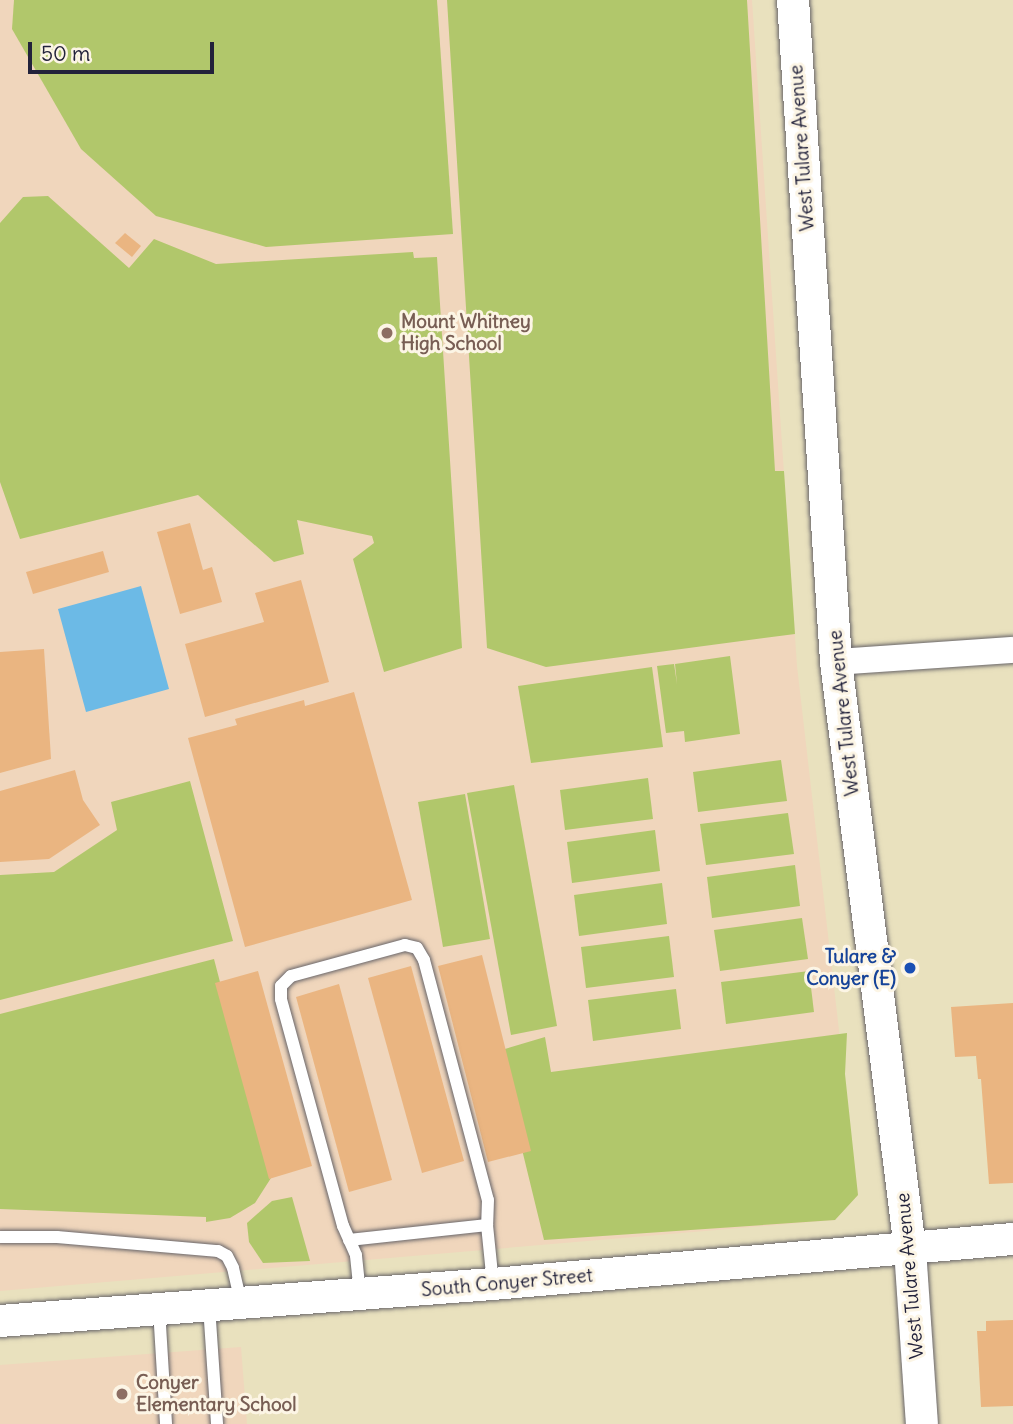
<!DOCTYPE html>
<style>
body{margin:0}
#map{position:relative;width:1013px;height:1424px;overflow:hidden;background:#e9e1be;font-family:Delius,sans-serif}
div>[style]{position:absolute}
.built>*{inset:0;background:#f0d6bc}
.green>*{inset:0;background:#b1c76b}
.water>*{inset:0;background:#6cbae6}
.building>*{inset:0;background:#eab581}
.roads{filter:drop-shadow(0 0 2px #686569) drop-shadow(0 0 2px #686569)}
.service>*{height:12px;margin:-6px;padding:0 6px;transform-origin:6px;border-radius:6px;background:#fff}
.minor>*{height:26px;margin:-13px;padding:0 13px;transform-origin:13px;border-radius:13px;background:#fff}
.tertiary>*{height:32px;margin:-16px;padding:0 16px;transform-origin:16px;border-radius:16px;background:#fff}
.dots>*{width:19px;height:19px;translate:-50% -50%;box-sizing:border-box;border:4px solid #fcf5e5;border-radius:50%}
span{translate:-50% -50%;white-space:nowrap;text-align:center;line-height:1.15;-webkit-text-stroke:6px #fcf5e5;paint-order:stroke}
.street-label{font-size:19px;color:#22223b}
.education-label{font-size:19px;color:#785e54;font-weight:700}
.left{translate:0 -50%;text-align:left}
.transit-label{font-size:19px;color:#164399;font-weight:700}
.right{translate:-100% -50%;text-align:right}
.scale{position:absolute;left:28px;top:42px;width:186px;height:32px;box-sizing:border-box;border:4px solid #22223b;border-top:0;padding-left:9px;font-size:21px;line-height:24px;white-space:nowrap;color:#22223b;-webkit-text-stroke:5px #fcf5e5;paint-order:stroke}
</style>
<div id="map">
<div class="built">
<i style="clip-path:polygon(0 0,752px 0,797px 666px,858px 1195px,835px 1220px,0 1291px)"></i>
<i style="clip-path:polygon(241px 1347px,247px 1424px,0 1424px,0 1365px)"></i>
</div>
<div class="green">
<i style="clip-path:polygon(14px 0,437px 0,453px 234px,266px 247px,156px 216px,81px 149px,12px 29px)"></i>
<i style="clip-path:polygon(447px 0,747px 0,775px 471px,784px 471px,795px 634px,546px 667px,487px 648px)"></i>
<i style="clip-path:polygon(48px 196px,129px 268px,154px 239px,216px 264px,413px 252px,414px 258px,437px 257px,462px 648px,384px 672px,353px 559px,374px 543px,372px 536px,297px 520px,304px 554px,274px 562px,198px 495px,20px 539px,0 482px,0 223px,23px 197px)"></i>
<i style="clip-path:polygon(730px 656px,740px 734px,685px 742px,684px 731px,666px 733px,657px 666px,674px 664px,677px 684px,675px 664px)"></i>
<i style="clip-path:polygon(652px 667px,663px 747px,531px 763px,518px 686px)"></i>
<i style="clip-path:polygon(781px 760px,787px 801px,698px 812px,693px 772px)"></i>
<i style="clip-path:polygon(648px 778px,653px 819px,565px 830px,560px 790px)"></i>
<i style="clip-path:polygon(190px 781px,233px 941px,0 1000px,0 875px,54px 872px,117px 830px,111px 802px)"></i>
<i style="clip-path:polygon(514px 785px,557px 1026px,511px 1035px,467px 793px)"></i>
<i style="clip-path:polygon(465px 794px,490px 939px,443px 947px,418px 802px)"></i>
<i style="clip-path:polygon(788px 813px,794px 854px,706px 865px,700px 824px)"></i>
<i style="clip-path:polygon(655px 830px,660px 871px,572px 883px,567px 842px)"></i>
<i style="clip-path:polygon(795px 865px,800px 906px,712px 918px,707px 877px)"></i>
<i style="clip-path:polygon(662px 883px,667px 924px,579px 936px,574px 895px)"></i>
<i style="clip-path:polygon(802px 918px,808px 959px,720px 971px,714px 930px)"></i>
<i style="clip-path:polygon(669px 936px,674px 977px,586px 988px,581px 947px)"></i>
<i style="clip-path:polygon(214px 959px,271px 1178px,255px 1203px,230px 1218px,206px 1222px,206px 1217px,0 1209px,0 1014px)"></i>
<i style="clip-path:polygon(809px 971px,814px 1012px,726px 1024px,721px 982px)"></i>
<i style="clip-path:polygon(676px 989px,681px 1029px,593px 1041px,588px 1000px)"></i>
<i style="clip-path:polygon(847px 1033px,845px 1074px,858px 1195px,835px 1220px,544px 1240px,498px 1051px,545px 1037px,551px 1072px)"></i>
<i style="clip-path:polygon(292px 1197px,310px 1261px,263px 1263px,249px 1242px,247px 1223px,272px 1201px)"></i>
</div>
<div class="water">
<i style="clip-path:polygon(141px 586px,169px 689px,86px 712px,58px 609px)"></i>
</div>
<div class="building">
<i style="clip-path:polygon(125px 233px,141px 246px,132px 257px,115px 243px)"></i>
<i style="clip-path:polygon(190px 523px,203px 570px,212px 567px,222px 602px,180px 614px,157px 532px)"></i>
<i style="clip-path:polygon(103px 551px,109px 572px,33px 594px,26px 572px)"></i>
<i style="clip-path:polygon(301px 580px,329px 682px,205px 717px,185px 644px,264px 622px,255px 593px)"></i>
<i style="clip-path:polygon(44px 649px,51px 759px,0 773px,0 652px)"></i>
<i style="clip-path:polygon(354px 692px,412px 900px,245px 947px,188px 738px,237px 725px,235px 719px,304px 700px,305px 706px)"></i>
<i style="clip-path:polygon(75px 770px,83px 800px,100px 825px,49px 859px,0 862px,0 791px)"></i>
<i style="clip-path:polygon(482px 955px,531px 1151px,488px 1162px,438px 966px)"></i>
<i style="clip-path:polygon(411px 966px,464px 1161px,422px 1173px,368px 978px)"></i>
<i style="clip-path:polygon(258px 971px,312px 1166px,269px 1179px,215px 983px)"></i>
<i style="clip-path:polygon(339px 984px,392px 1180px,349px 1192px,296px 997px)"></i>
<i style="clip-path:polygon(1013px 1003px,1013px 1183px,989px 1184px,981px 1079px,978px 1079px,976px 1056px,955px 1057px,951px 1007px)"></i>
<i style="clip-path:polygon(1013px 1320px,1013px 1406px,981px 1407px,977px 1331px,986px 1331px,986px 1321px)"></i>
</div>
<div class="roads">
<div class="service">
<i style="left:0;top:1237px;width:57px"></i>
<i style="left:57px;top:1237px;width:162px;rotate:5deg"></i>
<i style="left:218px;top:1251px;width:10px;rotate:29deg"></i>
<i style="left:227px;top:1256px;width:13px;rotate:63deg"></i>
<i style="left:233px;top:1268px;width:35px;rotate:77deg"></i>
<i style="left:349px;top:1240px;width:139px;rotate:-6.2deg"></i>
<i style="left:360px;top:1294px;width:39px;rotate:-96deg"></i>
<i style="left:356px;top:1255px;width:32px;rotate:-114deg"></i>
<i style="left:343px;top:1226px;width:235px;rotate:-105.3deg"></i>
<i style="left:281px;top:999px;width:13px;rotate:-90deg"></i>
<i style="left:281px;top:986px;width:14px;rotate:-45deg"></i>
<i style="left:291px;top:976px;width:118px;rotate:-15.2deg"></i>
<i style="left:405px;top:945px;width:12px;rotate:14deg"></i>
<i style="left:417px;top:948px;width:14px;rotate:60deg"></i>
<i style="left:424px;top:960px;width:248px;rotate:75.1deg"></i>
<i style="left:488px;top:1200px;width:25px;rotate:92deg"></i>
<i style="left:487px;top:1225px;width:59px;rotate:84.2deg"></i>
<i style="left:209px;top:1306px;width:118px;rotate:86.1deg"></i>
<i style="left:159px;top:1309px;width:115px;rotate:86.5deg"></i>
</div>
<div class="minor">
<i style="left:836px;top:662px;width:177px;rotate:-3.9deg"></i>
</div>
<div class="tertiary">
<i style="left:793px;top:0;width:663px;rotate:86.28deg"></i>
<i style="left:836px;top:662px;width:592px;rotate:82.81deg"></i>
<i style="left:910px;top:1249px;width:175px;rotate:86.1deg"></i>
<i style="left:0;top:1321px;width:494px;rotate:-4.3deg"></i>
<i style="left:493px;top:1284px;width:522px;rotate:-4.95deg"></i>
</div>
</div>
<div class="dots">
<i style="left:387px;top:333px;background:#8d6e63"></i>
<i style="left:910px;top:968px;background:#1a4fb4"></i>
<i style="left:122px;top:1394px;background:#8d6e63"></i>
</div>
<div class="street-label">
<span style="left:802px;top:148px;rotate:-94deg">West Tulare Avenue</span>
<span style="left:844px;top:713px;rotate:-96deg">West Tulare Avenue</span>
<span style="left:910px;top:1276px;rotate:-95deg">West Tulare Avenue</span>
<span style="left:507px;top:1283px;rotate:-5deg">South Conyer Street</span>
</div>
<div class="education-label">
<span class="left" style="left:401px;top:333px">Mount Whitney<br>High School</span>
<span class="left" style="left:136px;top:1394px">Conyer<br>Elementary School</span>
</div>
<div class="transit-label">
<span class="right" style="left:896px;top:968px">Tulare &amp;<br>Conyer (E)</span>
</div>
<div class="scale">50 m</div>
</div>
